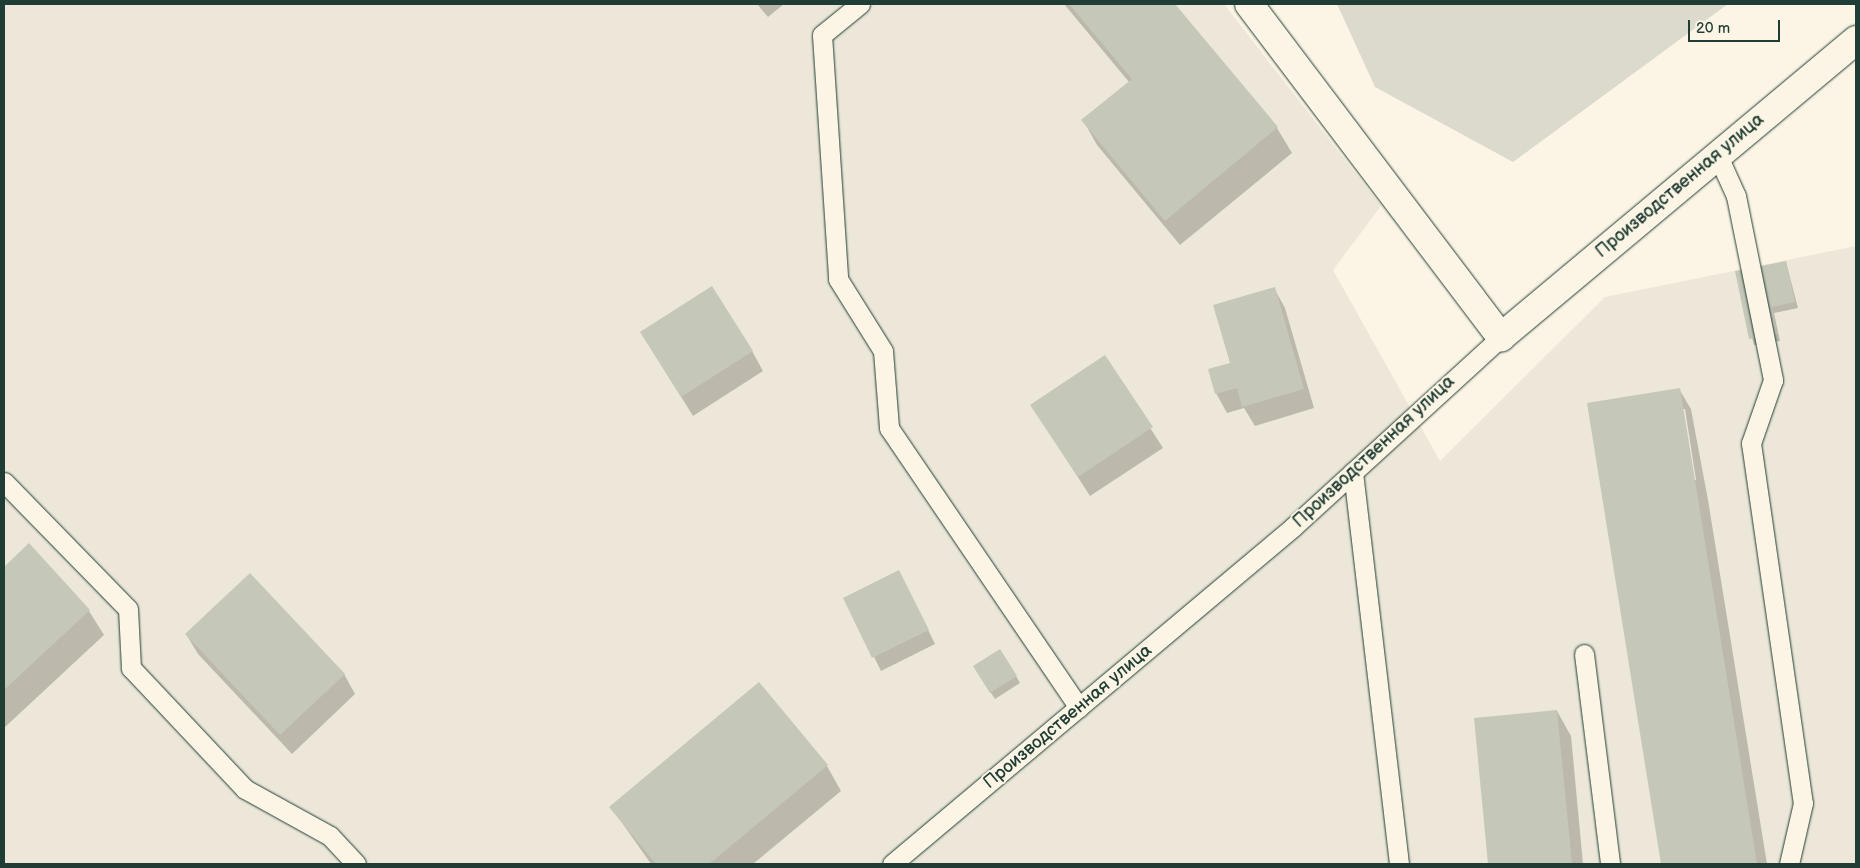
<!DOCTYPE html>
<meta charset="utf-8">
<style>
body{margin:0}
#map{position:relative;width:1860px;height:868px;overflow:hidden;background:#fcf5e5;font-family:"Balsamiq Sans",sans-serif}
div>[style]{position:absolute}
.built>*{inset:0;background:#ece7d8}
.green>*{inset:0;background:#dcdacc}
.shadow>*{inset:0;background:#0003}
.building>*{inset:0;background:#c5c7b9}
.roads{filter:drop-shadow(0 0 1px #1f3d34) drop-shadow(0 0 1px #1f3d34)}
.service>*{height:19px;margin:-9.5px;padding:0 9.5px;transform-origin:9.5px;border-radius:9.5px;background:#fcf5e5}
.minor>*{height:28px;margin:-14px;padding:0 14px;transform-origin:14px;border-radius:14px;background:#fcf5e5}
span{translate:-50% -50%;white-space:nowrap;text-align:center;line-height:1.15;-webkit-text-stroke:4px #fcf5e5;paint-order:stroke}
.street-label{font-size:18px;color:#1f3d34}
.frame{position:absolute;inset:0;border:5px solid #1f3d34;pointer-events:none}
.scale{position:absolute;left:1688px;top:20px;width:92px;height:22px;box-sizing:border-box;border:2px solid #1f3d34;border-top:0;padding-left:6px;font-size:15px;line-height:18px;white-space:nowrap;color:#1f3d34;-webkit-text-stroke:4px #fcf5e5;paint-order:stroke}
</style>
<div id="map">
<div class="built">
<i style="clip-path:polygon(4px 4px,1224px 4px,1381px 206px,1333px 270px,1440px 461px,1605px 297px,1856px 246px,1856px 864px,4px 864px)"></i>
</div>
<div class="green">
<i style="clip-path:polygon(1337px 4px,1728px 4px,1513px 162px,1375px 87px)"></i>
</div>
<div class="shadow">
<i style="clip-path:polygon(757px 4px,784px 4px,768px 17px)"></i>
<i style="clip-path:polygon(1064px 4px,1174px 4px,1277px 128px,1292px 153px,1180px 245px,1097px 145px,1083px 120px,1129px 82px)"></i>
<i style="clip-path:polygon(1786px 262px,1798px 308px,1774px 313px,1780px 341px,1754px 345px,1737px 272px)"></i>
<i style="clip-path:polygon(1274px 288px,1285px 308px,1314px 408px,1255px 426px,1244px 408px,1227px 413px,1216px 393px)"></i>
<i style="clip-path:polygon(641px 332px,752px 351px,763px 371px,693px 416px)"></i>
<i style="clip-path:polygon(1105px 357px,1163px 448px,1090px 496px,1032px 406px)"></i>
<i style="clip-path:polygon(evenodd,1679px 389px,1691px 409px,1708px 500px,1767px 864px,1663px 864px,1588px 404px,1679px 389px,1682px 409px,1685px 409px,1696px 480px,1694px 480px,1682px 409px)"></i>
<i style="clip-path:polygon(29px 545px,89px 611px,104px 635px,4px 728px,4px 568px)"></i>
<i style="clip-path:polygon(906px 585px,935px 644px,881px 671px,845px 598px)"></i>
<i style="clip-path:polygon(186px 634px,344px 674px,355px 694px,292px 754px,198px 654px)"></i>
<i style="clip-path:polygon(978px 673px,1016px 676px,1020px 683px,995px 699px)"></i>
<i style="clip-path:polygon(759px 684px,827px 766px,841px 791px,753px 864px,651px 864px,611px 807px)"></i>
<i style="clip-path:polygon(1557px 711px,1571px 736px,1583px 864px,1490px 864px,1476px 719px)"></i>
</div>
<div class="building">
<i style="clip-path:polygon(1069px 4px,1175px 4px,1278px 127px,1165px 221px,1081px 120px,1132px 79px)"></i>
<i style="clip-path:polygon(1786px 261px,1795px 302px,1772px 307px,1777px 334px,1749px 339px,1735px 271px)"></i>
<i style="clip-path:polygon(712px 286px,753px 351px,681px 397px,640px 332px)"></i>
<i style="clip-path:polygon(1275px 287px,1304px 389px,1242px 407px,1237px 388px,1215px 394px,1208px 369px,1230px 363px,1213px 305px)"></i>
<i style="clip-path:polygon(1105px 355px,1153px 427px,1078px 477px,1030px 405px)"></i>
<i style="clip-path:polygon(1680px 388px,1694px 474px,1757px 864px,1661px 864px,1587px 403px)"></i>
<i style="clip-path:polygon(29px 543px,90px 610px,4px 690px,4px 567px)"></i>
<i style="clip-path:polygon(899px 570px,929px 630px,872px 658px,843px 598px)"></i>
<i style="clip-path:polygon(250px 573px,345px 674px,280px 735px,185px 634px)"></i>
<i style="clip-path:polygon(1000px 649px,1017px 676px,990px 693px,973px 666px)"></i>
<i style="clip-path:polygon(759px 682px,828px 765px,709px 864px,656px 864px,609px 807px)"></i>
<i style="clip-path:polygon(1557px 710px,1572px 864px,1488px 864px,1474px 718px)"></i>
</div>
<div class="roads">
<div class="service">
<i style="left:860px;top:4px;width:49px;rotate:140.8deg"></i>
<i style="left:822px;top:35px;width:245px;rotate:86.2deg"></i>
<i style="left:838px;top:279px;width:85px;rotate:58deg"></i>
<i style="left:883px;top:351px;width:77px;rotate:85.5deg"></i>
<i style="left:889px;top:428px;width:338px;rotate:55.8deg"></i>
<i style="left:1717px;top:154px;width:46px;rotate:65.7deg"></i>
<i style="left:1736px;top:196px;width:188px;rotate:78.6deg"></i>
<i style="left:1773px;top:380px;width:67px;rotate:109.2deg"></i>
<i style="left:1751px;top:443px;width:364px;rotate:81.8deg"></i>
<i style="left:1803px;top:803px;width:63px;rotate:102.9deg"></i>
<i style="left:1353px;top:472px;width:395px;rotate:83.3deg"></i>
<i style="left:4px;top:482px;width:177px;rotate:45.7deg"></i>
<i style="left:128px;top:609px;width:59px;rotate:87.1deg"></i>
<i style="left:131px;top:668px;width:166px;rotate:46.7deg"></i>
<i style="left:245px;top:789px;width:97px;rotate:28.9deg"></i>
<i style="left:330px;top:836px;width:38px;rotate:47deg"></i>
<i style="left:1584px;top:654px;width:212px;rotate:82.9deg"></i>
<i style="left:892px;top:864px;width:524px;rotate:-40.04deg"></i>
<i style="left:1293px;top:527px;width:282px;rotate:-42.4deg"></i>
</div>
<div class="minor">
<i style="left:1249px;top:4px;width:418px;rotate:52.9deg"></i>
<i style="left:1501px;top:337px;width:463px;rotate:-39.9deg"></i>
</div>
</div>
<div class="street-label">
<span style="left:1680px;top:186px;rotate:-40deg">Производственная улица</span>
<span style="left:1374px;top:452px;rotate:-43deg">Производственная улица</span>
<span style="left:1068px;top:717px;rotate:-40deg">Производственная улица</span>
</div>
<div class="frame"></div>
<div class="scale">20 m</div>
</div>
